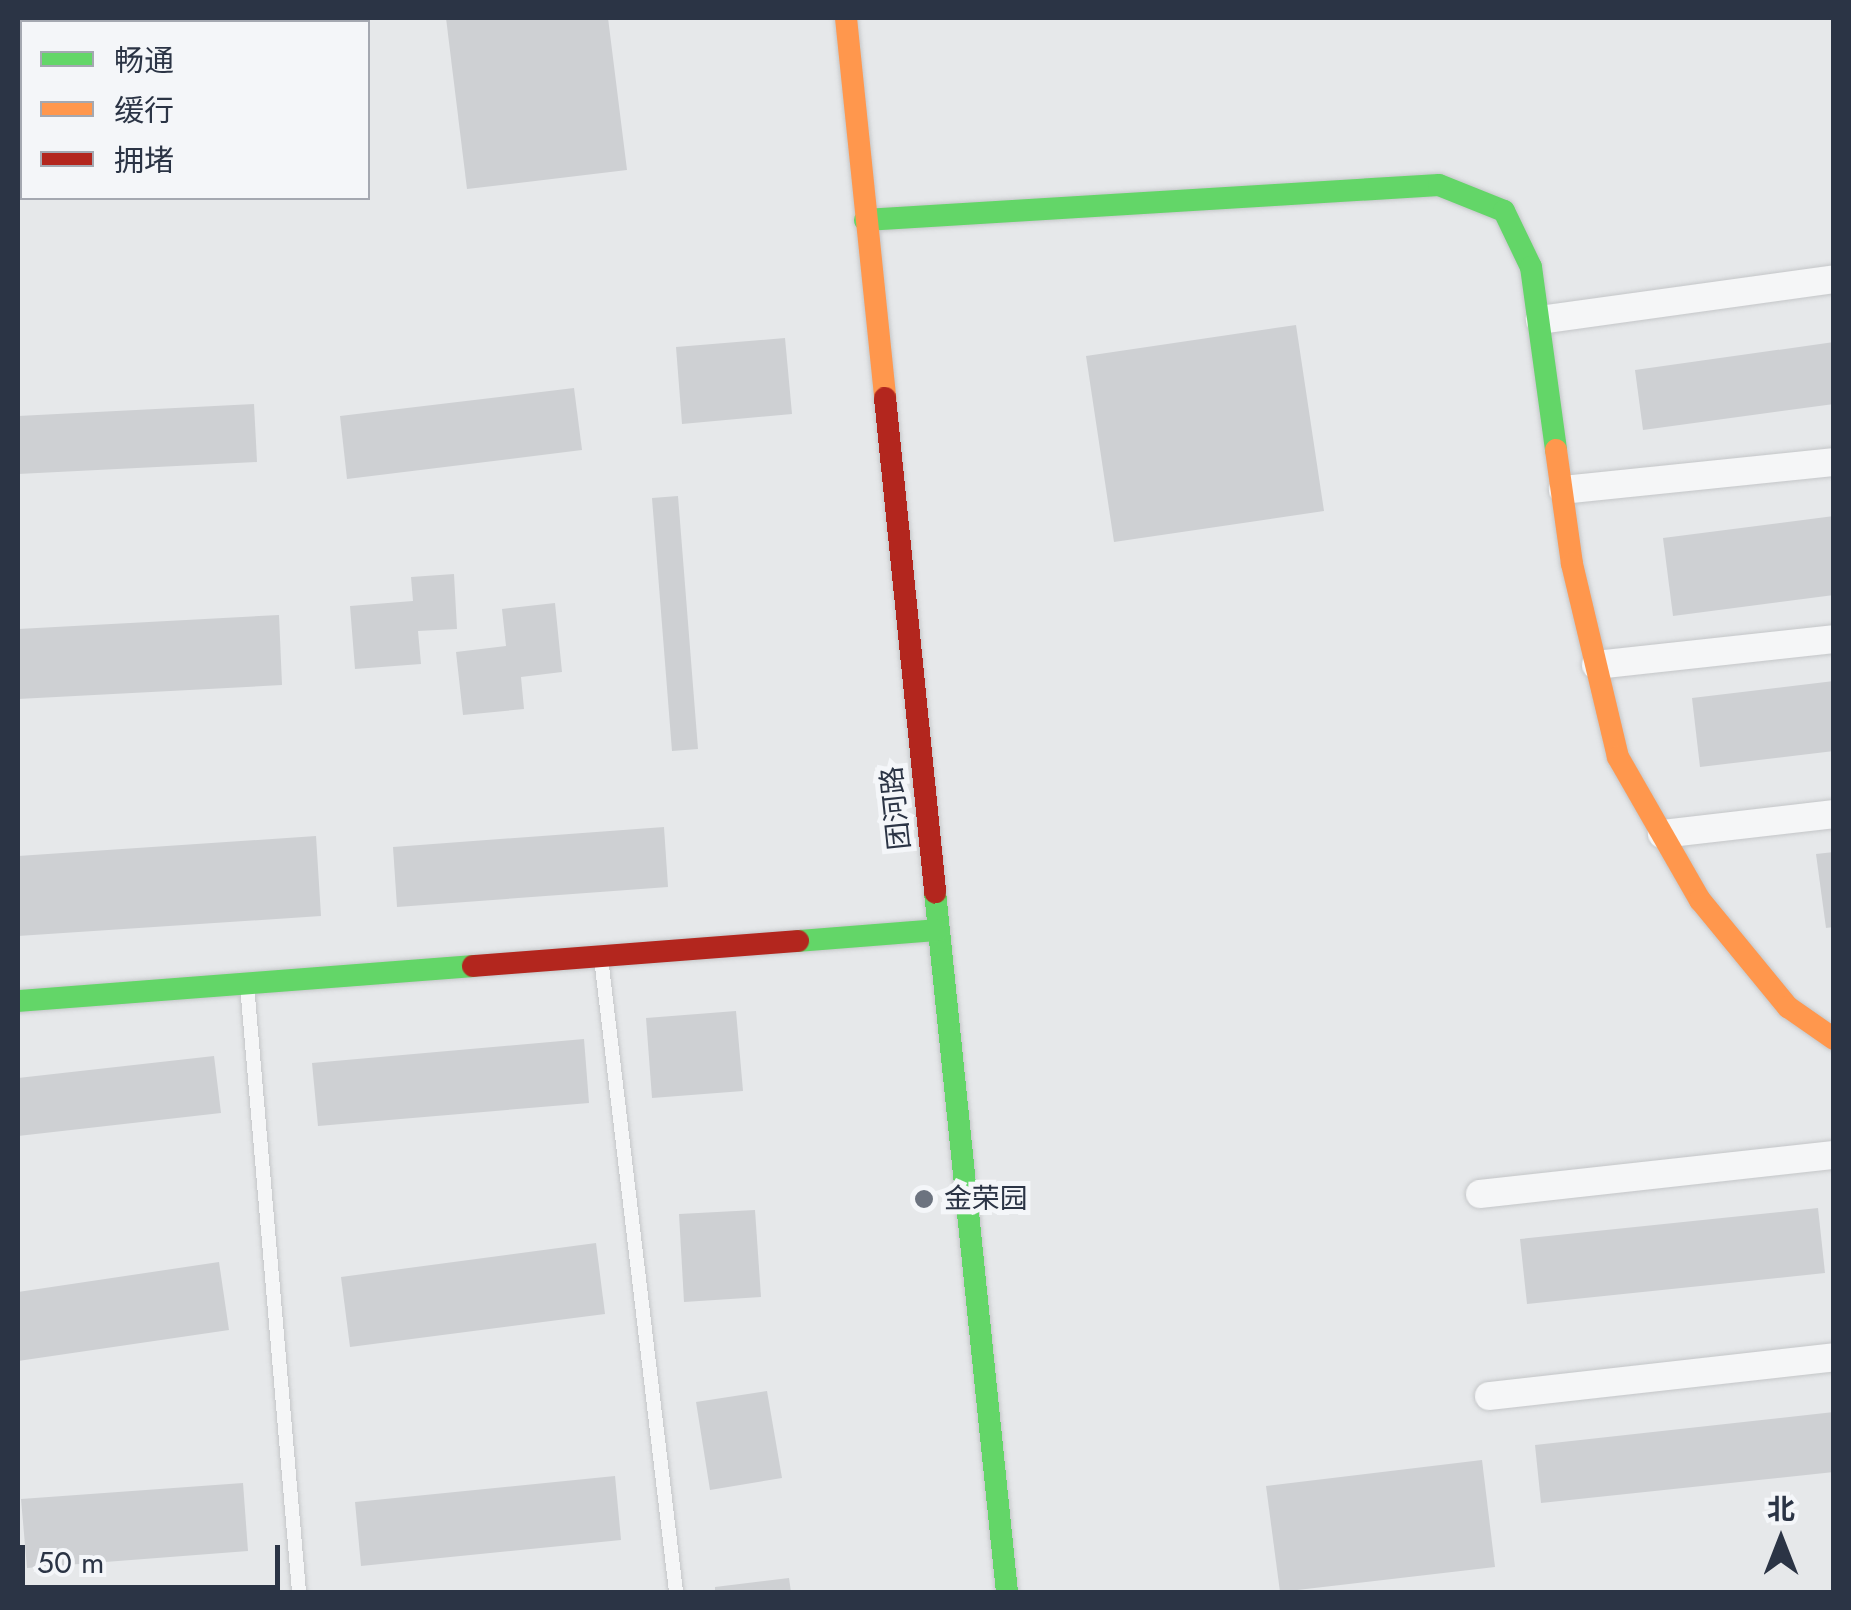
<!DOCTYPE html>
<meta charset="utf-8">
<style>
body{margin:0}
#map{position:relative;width:1851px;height:1610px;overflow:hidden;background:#e6e8ea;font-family:Jost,"Noto Sans SC",sans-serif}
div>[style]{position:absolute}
.building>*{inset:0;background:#ced0d3}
.roads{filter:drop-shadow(0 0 2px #c4c6c8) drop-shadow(0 0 2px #c4c6c8)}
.lane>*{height:14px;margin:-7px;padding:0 7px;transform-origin:7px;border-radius:7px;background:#f5f6f7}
.street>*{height:28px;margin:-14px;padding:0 14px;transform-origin:14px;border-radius:14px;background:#f5f6f7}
.fast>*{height:22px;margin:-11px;padding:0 11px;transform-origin:11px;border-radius:11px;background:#63d668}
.slow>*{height:22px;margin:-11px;padding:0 11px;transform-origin:11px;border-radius:11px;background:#ff974d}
.jam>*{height:22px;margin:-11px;padding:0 11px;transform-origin:11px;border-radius:11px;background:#b3261e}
.dots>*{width:28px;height:28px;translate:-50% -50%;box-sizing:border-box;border:5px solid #f4f6f9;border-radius:50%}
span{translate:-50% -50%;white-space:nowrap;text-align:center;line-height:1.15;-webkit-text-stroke:10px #f4f6f9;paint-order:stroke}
.street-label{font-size:28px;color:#2b3445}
.poi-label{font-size:28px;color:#2b3445}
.left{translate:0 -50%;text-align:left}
.frame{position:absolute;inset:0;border:20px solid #2b3445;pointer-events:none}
.legend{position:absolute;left:20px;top:20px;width:350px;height:180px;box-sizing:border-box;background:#f4f6f9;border:2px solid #a4a8b1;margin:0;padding:12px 18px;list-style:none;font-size:30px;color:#2b3445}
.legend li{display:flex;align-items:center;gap:20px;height:50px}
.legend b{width:50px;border:2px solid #a4a8b1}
.north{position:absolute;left:1731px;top:1490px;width:100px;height:100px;-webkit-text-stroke:8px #f4f6f9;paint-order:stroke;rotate:0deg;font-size:28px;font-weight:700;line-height:40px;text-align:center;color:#2b3445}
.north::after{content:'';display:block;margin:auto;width:35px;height:45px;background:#2b3445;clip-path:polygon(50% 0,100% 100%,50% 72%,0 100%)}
.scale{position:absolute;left:20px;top:1545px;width:260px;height:45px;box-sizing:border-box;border:5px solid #2b3445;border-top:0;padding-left:12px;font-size:30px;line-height:35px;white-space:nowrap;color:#2b3445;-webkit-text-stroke:8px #f4f6f9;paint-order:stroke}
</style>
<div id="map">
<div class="building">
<i style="clip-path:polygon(446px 18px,608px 18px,627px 170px,467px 189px)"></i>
<i style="clip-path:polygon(1296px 325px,1324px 511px,1114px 542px,1086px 356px)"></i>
<i style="clip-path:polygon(785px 338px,792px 414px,682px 424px,676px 347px)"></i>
<i style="clip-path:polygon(1834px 342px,1834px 404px,1643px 430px,1635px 370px)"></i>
<i style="clip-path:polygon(574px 388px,582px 450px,347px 479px,340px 416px)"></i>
<i style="clip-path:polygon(254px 404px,257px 462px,18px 474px,18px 416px)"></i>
<i style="clip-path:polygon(678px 496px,698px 749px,672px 751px,652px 498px)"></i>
<i style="clip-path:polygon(1834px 516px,1834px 595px,1673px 616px,1663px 538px)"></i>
<i style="clip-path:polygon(454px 574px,457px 629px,418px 631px,421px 664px,355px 669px,350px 606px,413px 601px,411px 577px)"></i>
<i style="clip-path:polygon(555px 603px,562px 672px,521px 677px,524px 709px,463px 715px,456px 652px,506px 646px,502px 609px)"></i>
<i style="clip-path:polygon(279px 615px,282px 685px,18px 699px,18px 629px)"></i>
<i style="clip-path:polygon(1834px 681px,1834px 751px,1700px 767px,1692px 698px)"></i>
<i style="clip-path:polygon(664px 827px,668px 887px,397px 907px,393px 847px)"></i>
<i style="clip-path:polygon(316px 836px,321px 916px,18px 936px,18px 856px)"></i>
<i style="clip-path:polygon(1834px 852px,1834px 927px,1826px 928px,1816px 854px)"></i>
<i style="clip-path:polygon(736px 1011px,743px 1091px,652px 1098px,646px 1018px)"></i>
<i style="clip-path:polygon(584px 1039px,589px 1103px,318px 1126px,312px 1063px)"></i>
<i style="clip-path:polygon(214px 1056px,221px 1113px,18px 1136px,18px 1078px)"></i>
<i style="clip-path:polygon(1818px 1208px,1825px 1273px,1527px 1304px,1520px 1239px)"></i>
<i style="clip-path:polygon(755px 1210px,761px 1297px,684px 1302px,679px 1214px)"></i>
<i style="clip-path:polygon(596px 1243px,605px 1314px,350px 1347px,341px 1277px)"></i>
<i style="clip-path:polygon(219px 1262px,229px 1330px,18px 1361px,18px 1292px)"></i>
<i style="clip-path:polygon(767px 1391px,782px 1478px,710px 1490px,696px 1402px)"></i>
<i style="clip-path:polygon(1834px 1412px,1834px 1472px,1541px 1503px,1535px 1445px)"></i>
<i style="clip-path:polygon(1482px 1460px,1495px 1567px,1280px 1592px,1266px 1486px)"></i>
<i style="clip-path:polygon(615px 1476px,621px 1540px,361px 1566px,355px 1502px)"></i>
<i style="clip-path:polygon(243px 1483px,248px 1551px,27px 1568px,21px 1499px)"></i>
<i style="clip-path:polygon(789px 1578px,791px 1592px,715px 1592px,715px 1587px)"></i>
</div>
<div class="roads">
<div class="lane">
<i style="left:601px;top:958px;width:638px;rotate:83.25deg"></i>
<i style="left:247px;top:985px;width:609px;rotate:85.1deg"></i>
</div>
<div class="street">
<i style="left:1540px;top:320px;width:297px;rotate:-7.9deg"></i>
<i style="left:1563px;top:490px;width:272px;rotate:-5.9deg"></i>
<i style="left:1596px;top:665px;width:239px;rotate:-6.2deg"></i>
<i style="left:1662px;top:834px;width:173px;rotate:-6.6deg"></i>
<i style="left:1480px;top:1194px;width:356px;rotate:-6.3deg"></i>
<i style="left:1489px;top:1396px;width:347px;rotate:-6.4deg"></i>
</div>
<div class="fast">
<i style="left:865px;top:220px;width:575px;rotate:-3.49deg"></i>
<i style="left:1439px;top:185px;width:70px;rotate:21.8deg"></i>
<i style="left:1504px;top:211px;width:62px;rotate:64.3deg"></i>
<i style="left:1531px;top:267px;width:185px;rotate:82.2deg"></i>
<i style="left:935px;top:892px;width:704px;rotate:84.13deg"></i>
<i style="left:798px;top:941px;width:140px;rotate:-4.5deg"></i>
<i style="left:18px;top:1001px;width:456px;rotate:-4.4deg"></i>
</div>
<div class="slow">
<i style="left:846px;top:18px;width:382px;rotate:84.1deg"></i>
<i style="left:1556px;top:450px;width:115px;rotate:82deg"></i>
<i style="left:1572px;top:564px;width:198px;rotate:76.6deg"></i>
<i style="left:1618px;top:757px;width:165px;rotate:60.2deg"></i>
<i style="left:1700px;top:900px;width:139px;rotate:50.6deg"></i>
<i style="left:1788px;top:1007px;width:56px;rotate:34.8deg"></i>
</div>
<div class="jam">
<i style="left:885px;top:398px;width:497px;rotate:84.2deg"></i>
<i style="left:473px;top:966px;width:326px;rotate:-4.4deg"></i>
</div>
</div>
<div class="dots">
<i style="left:924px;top:1199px;background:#6c737f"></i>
</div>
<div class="street-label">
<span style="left:896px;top:808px;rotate:-96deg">团河路</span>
</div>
<div class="poi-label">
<span class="left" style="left:944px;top:1199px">金荣园</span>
</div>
<div class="frame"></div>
<ul class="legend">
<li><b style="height:12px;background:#63d668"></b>畅通</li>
<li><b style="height:12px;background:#ff974d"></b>缓行</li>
<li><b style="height:12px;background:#b3261e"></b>拥堵</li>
</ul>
<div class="north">北</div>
<div class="scale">50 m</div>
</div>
